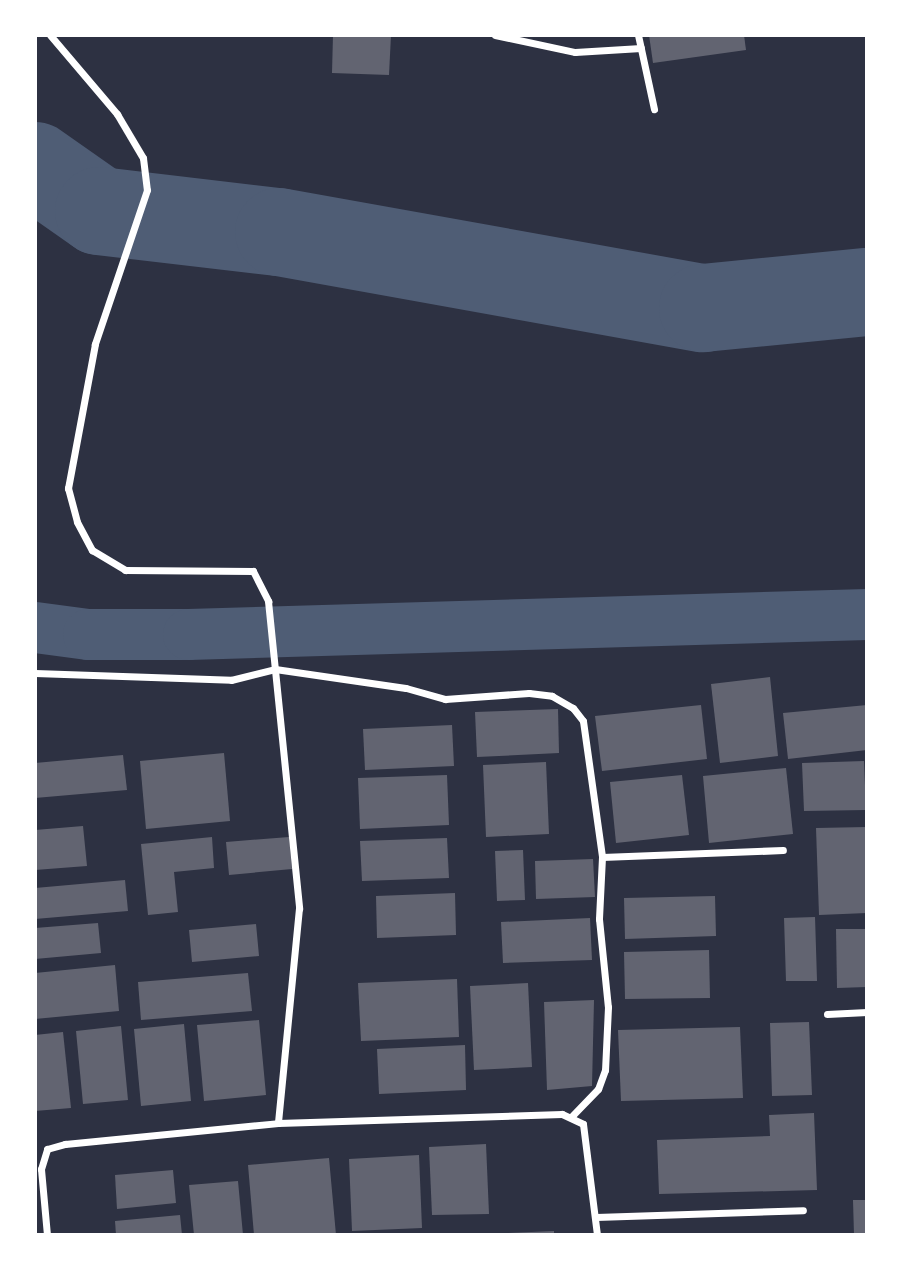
<!DOCTYPE html>
<style>
body{margin:0}
#map{position:relative;width:902px;height:1270px;overflow:hidden;background:#2d3142;font-family:"Space Grotesk",sans-serif}
div>[style]{position:absolute}
.canal>*{height:51px;margin:-25.5px;padding:0 25.5px;transform-origin:25.5px;border-radius:25.5px;background:#4f5d75}
.river>*{height:88px;margin:-44px;padding:0 44px;transform-origin:44px;border-radius:44px;background:#4f5d75}
.building>*{inset:0;background:#626471}
.minor>*{height:7px;margin:-3.5px;padding:0 3.5px;transform-origin:3.5px;border-radius:3.5px;background:#fff}
span{translate:-50% -50%;white-space:nowrap;text-align:center;line-height:1.15;-webkit-text-stroke:7px #fff;paint-order:stroke}
.frame{position:absolute;inset:0;border:37px solid #fff;pointer-events:none}
</style>
<div id="map">
<div class="canal">
<i style="left:35px;top:627px;width:53px;rotate:7.5deg"></i>
<i style="left:88px;top:634px;width:100px"></i>
<i style="left:188px;top:634px;width:679px;rotate:-1.69deg"></i>
</div>
<div class="river">
<i style="left:35px;top:166px;width:78px;rotate:35.1deg"></i>
<i style="left:99px;top:211px;width:181px;rotate:6.7deg"></i>
<i style="left:279px;top:232px;width:431px;rotate:10.2deg"></i>
<i style="left:703px;top:308px;width:165px;rotate:-5.6deg"></i>
</div>
<div class="building">
<i style="clip-path:polygon(333px 35px,391px 35px,389px 75px,332px 73px)"></i>
<i style="clip-path:polygon(649px 35px,744px 35px,746px 50px,653px 63px)"></i>
<i style="clip-path:polygon(770px 677px,778px 756px,720px 763px,711px 684px)"></i>
<i style="clip-path:polygon(701px 705px,707px 759px,602px 771px,595px 716px)"></i>
<i style="clip-path:polygon(867px 705px,867px 750px,788px 759px,783px 713px)"></i>
<i style="clip-path:polygon(558px 709px,559px 753px,477px 757px,475px 712px)"></i>
<i style="clip-path:polygon(452px 725px,454px 766px,365px 770px,363px 729px)"></i>
<i style="clip-path:polygon(224px 753px,230px 821px,146px 829px,140px 761px)"></i>
<i style="clip-path:polygon(123px 755px,127px 790px,35px 798px,35px 763px)"></i>
<i style="clip-path:polygon(864px 761px,866px 810px,804px 811px,802px 763px)"></i>
<i style="clip-path:polygon(546px 762px,549px 834px,486px 837px,483px 765px)"></i>
<i style="clip-path:polygon(786px 768px,793px 834px,709px 843px,703px 776px)"></i>
<i style="clip-path:polygon(447px 775px,449px 825px,360px 829px,358px 778px)"></i>
<i style="clip-path:polygon(682px 775px,689px 835px,616px 843px,610px 782px)"></i>
<i style="clip-path:polygon(83px 826px,87px 866px,35px 870px,35px 830px)"></i>
<i style="clip-path:polygon(867px 827px,867px 913px,819px 915px,816px 828px)"></i>
<i style="clip-path:polygon(212px 837px,214px 868px,174px 872px,178px 912px,148px 915px,141px 844px)"></i>
<i style="clip-path:polygon(289px 837px,292px 869px,229px 875px,226px 842px)"></i>
<i style="clip-path:polygon(447px 838px,449px 878px,362px 881px,360px 841px)"></i>
<i style="clip-path:polygon(523px 850px,525px 900px,497px 901px,495px 851px)"></i>
<i style="clip-path:polygon(593px 859px,595px 897px,536px 899px,535px 861px)"></i>
<i style="clip-path:polygon(125px 880px,128px 911px,35px 919px,35px 888px)"></i>
<i style="clip-path:polygon(455px 893px,456px 935px,377px 938px,376px 896px)"></i>
<i style="clip-path:polygon(715px 896px,716px 936px,625px 939px,624px 898px)"></i>
<i style="clip-path:polygon(815px 917px,817px 981px,786px 981px,784px 918px)"></i>
<i style="clip-path:polygon(590px 918px,592px 960px,503px 963px,501px 922px)"></i>
<i style="clip-path:polygon(98px 923px,101px 953px,35px 959px,35px 928px)"></i>
<i style="clip-path:polygon(256px 924px,259px 956px,192px 962px,189px 930px)"></i>
<i style="clip-path:polygon(836px 929px,867px 929px,867px 987px,837px 988px)"></i>
<i style="clip-path:polygon(709px 950px,710px 998px,625px 999px,624px 952px)"></i>
<i style="clip-path:polygon(115px 965px,119px 1011px,35px 1019px,35px 973px)"></i>
<i style="clip-path:polygon(248px 973px,252px 1011px,141px 1020px,138px 982px)"></i>
<i style="clip-path:polygon(457px 979px,459px 1037px,361px 1041px,358px 983px)"></i>
<i style="clip-path:polygon(528px 983px,532px 1067px,474px 1070px,470px 986px)"></i>
<i style="clip-path:polygon(594px 1000px,592px 1086px,547px 1090px,544px 1002px)"></i>
<i style="clip-path:polygon(259px 1020px,266px 1095px,204px 1101px,197px 1025px)"></i>
<i style="clip-path:polygon(809px 1022px,812px 1095px,772px 1096px,770px 1023px)"></i>
<i style="clip-path:polygon(184px 1024px,191px 1101px,141px 1106px,134px 1029px)"></i>
<i style="clip-path:polygon(121px 1026px,128px 1100px,83px 1104px,76px 1031px)"></i>
<i style="clip-path:polygon(740px 1027px,743px 1098px,621px 1101px,618px 1030px)"></i>
<i style="clip-path:polygon(63px 1032px,71px 1108px,35px 1111px,35px 1035px)"></i>
<i style="clip-path:polygon(465px 1045px,466px 1090px,379px 1094px,377px 1049px)"></i>
<i style="clip-path:polygon(814px 1113px,817px 1190px,659px 1194px,657px 1140px,770px 1136px,769px 1115px)"></i>
<i style="clip-path:polygon(486px 1144px,489px 1214px,432px 1215px,429px 1147px)"></i>
<i style="clip-path:polygon(419px 1155px,422px 1228px,352px 1231px,349px 1159px)"></i>
<i style="clip-path:polygon(329px 1158px,336px 1235px,254px 1235px,248px 1165px)"></i>
<i style="clip-path:polygon(173px 1170px,176px 1203px,117px 1209px,115px 1175px)"></i>
<i style="clip-path:polygon(238px 1181px,243px 1235px,194px 1235px,189px 1185px)"></i>
<i style="clip-path:polygon(853px 1200px,867px 1200px,867px 1235px,854px 1235px)"></i>
<i style="clip-path:polygon(180px 1215px,182px 1235px,116px 1235px,115px 1221px)"></i>
<i style="clip-path:polygon(554px 1231px,554px 1235px,508px 1235px,508px 1233px)"></i>
</div>
<div class="minor">
<i style="left:50px;top:35px;width:104px;rotate:49.7deg"></i>
<i style="left:117px;top:114px;width:51px;rotate:59.4deg"></i>
<i style="left:143px;top:158px;width:32px;rotate:83deg"></i>
<i style="left:147px;top:190px;width:163px;rotate:108.7deg"></i>
<i style="left:95px;top:344px;width:147px;rotate:100.6deg"></i>
<i style="left:68px;top:488px;width:35px;rotate:75deg"></i>
<i style="left:77px;top:522px;width:32px;rotate:62deg"></i>
<i style="left:92px;top:550px;width:39px;rotate:31deg"></i>
<i style="left:125px;top:570px;width:128px;rotate:0.4deg"></i>
<i style="left:253px;top:571px;width:34px;rotate:63deg"></i>
<i style="left:268px;top:601px;width:309px;rotate:84.2deg"></i>
<i style="left:299px;top:908px;width:216px;rotate:95.6deg"></i>
<i style="left:495px;top:35px;width:82px;rotate:12deg"></i>
<i style="left:575px;top:52px;width:66px;rotate:-3.5deg"></i>
<i style="left:638px;top:35px;width:76px;rotate:77.8deg"></i>
<i style="left:35px;top:673px;width:196px;rotate:2deg"></i>
<i style="left:231px;top:680px;width:45px;rotate:-14deg"></i>
<i style="left:275px;top:669px;width:132px;rotate:8.3deg"></i>
<i style="left:406px;top:688px;width:41px;rotate:15.8deg"></i>
<i style="left:445px;top:699px;width:84px;rotate:-4.1deg"></i>
<i style="left:529px;top:693px;width:23px;rotate:7deg"></i>
<i style="left:552px;top:696px;width:24px;rotate:30deg"></i>
<i style="left:573px;top:708px;width:16px;rotate:52deg"></i>
<i style="left:583px;top:721px;width:137px;rotate:82deg"></i>
<i style="left:602px;top:857px;width:62px;rotate:92.8deg"></i>
<i style="left:599px;top:919px;width:88px;rotate:84.2deg"></i>
<i style="left:608px;top:1007px;width:63px;rotate:92.7deg"></i>
<i style="left:605px;top:1070px;width:20px;rotate:110deg"></i>
<i style="left:598px;top:1089px;width:37px;rotate:134deg"></i>
<i style="left:602px;top:857px;width:181px;rotate:-2.2deg"></i>
<i style="left:827px;top:1014px;width:40px;rotate:-2.9deg"></i>
<i style="left:596px;top:1217px;width:207px;rotate:-1.9deg"></i>
<i style="left:47px;top:1235px;width:66px;rotate:-95.2deg"></i>
<i style="left:41px;top:1169px;width:21px;rotate:-73deg"></i>
<i style="left:47px;top:1149px;width:19px;rotate:-16deg"></i>
<i style="left:65px;top:1144px;width:214px;rotate:-5.6deg"></i>
<i style="left:278px;top:1123px;width:284px;rotate:-1.8deg"></i>
<i style="left:562px;top:1114px;width:23px;rotate:25deg"></i>
<i style="left:583px;top:1124px;width:112px;rotate:82.8deg"></i>
</div>
<div class="frame"></div>
</div>
